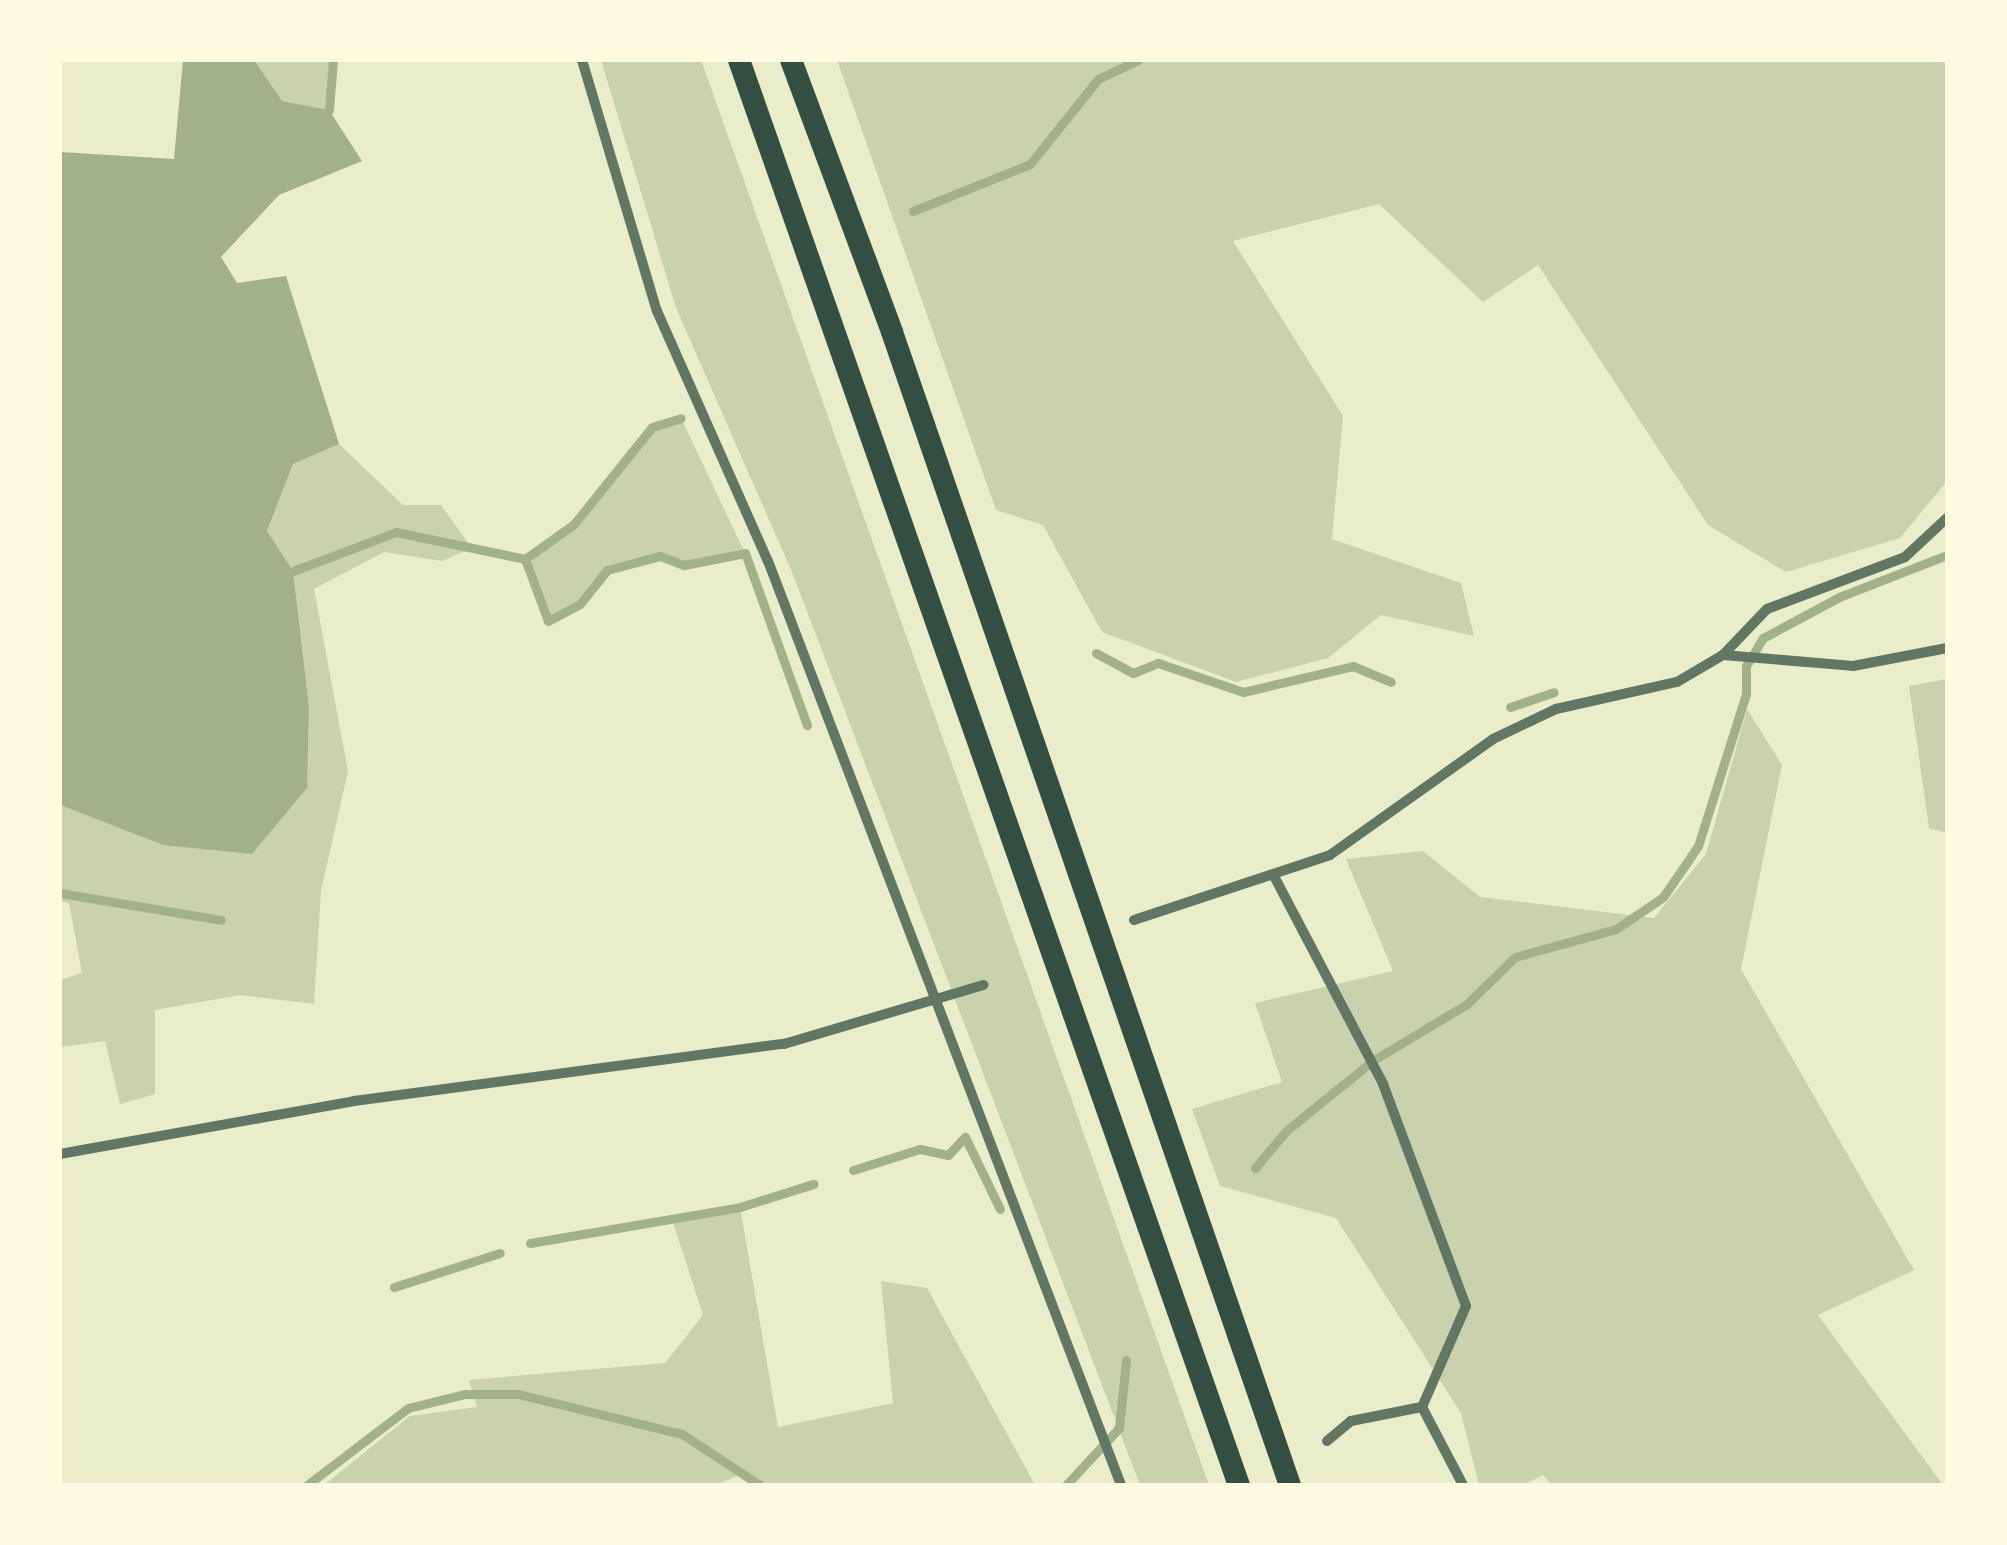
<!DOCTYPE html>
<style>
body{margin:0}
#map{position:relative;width:2007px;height:1545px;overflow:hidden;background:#e9edc9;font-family:Lato,sans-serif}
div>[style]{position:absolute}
.green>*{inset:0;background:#cad2ad}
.water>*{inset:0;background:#a3b18a}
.stream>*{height:9px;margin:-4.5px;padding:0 4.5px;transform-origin:4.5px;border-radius:4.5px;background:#a3b18a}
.minor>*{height:10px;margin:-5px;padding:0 5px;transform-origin:5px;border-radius:5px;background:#617663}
.motorway>*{height:22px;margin:-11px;padding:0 11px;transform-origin:11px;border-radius:11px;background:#344e41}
span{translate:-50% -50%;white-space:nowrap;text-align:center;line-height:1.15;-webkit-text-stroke:9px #fefae0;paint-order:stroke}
.frame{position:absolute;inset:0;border:62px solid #fefae0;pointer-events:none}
</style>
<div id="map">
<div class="green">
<i style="clip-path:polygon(254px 60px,333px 60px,329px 110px,281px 101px)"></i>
<i style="clip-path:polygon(601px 60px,701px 60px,1209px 1485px,1140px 1485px,792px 572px,676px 308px)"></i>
<i style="clip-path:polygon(837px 60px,1947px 60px,1947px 481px,1900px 538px,1786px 572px,1708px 525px,1538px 265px,1483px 302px,1379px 204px,1233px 241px,1343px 416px,1332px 539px,1461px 583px,1474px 636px,1381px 615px,1328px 658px,1236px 682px,1102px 632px,1043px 525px,996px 510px)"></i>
<i style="clip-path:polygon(681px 418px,745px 553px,684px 565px,659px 556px,607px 570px,580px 604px,548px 621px,525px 559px,574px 524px,652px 427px)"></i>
<i style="clip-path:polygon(339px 444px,403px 505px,441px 505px,472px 548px,442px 561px,384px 552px,314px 589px,348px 771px,321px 891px,314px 1004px,240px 995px,155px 1010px,155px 1094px,120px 1104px,105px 1041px,60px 1047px,60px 980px,82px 973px,69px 903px,60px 901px,60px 805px,163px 845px,309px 706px,293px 572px,267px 531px,293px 464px)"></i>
<i style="clip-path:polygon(1947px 679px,1947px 833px,1929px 828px,1909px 686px)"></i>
<i style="clip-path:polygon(1747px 709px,1782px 765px,1741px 969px,1914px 1270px,1818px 1315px,1943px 1485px,1552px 1485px,1543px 1475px,1523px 1485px,1479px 1485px,1461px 1413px,1336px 1218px,1220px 1186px,1192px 1109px,1282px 1082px,1255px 1003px,1393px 971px,1346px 859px,1423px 851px,1480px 897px,1654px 918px,1706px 854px)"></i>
<i style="clip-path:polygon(740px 1207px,778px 1427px,893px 1403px,881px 1281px,927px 1288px,1035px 1485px,753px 1485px,739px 1475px,716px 1485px,324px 1485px,410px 1416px,477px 1407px,469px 1380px,665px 1363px,703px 1315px,672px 1219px)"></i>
</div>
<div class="water">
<i style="clip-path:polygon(183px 60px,254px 60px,282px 101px,329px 110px,362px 161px,279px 195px,221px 257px,237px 283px,286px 276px,339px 444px,293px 464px,267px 531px,293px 571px,309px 706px,307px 788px,252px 854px,163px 845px,60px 805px,60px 152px,174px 159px)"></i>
</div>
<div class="stream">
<i style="left:329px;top:110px;width:50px;rotate:-85.4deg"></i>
<i style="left:913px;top:211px;width:126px;rotate:-21.9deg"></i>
<i style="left:1030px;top:164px;width:109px;rotate:-51.3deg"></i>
<i style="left:1098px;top:79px;width:44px;rotate:-25.4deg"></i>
<i style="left:525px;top:559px;width:60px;rotate:-35.5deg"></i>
<i style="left:574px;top:524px;width:124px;rotate:-51.2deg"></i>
<i style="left:652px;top:427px;width:30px;rotate:-17deg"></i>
<i style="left:293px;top:571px;width:110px;rotate:-20.7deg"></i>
<i style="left:396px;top:532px;width:132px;rotate:11.8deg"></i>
<i style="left:525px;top:559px;width:66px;rotate:69.6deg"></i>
<i style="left:548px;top:621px;width:36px;rotate:-28deg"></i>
<i style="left:580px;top:604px;width:43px;rotate:-51.5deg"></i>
<i style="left:607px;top:570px;width:55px;rotate:-14.8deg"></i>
<i style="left:660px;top:556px;width:26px;rotate:21deg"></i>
<i style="left:684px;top:565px;width:62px;rotate:-11.1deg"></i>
<i style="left:745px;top:553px;width:183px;rotate:70.2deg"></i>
<i style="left:1096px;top:653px;width:42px;rotate:28.4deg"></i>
<i style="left:1133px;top:673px;width:27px;rotate:-22deg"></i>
<i style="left:1158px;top:663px;width:90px;rotate:18.8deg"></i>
<i style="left:1243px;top:692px;width:113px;rotate:-13.3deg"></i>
<i style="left:1353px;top:666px;width:41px;rotate:22.8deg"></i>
<i style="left:1510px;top:707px;width:46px;rotate:-18.8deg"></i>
<i style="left:60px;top:893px;width:163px;rotate:9.5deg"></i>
<i style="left:1255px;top:1168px;width:48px;rotate:-50deg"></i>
<i style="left:1286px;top:1131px;width:111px;rotate:-39.1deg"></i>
<i style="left:1372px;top:1061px;width:111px;rotate:-31deg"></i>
<i style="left:1467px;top:1004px;width:67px;rotate:-44.4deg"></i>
<i style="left:1515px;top:957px;width:105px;rotate:-15.5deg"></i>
<i style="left:1616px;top:929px;width:57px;rotate:-34.2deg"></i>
<i style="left:1663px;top:897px;width:62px;rotate:-55.5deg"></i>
<i style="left:1698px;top:846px;width:159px;rotate:-72.5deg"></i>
<i style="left:1746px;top:694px;width:28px;rotate:-90deg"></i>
<i style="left:1746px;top:666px;width:33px;rotate:-59deg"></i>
<i style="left:1763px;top:638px;width:86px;rotate:-28.3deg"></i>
<i style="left:1839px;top:597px;width:116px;rotate:-21.3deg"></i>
<i style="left:853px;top:1170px;width:70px;rotate:-17.4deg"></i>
<i style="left:920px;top:1149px;width:29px;rotate:12deg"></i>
<i style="left:948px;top:1155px;width:25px;rotate:-47deg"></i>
<i style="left:965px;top:1137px;width:80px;rotate:64.1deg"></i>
<i style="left:530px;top:1243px;width:213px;rotate:-9.7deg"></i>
<i style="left:740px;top:1207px;width:77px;rotate:-17.5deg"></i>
<i style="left:394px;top:1287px;width:111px;rotate:-17.8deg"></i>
<i style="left:307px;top:1485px;width:127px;rotate:-37.3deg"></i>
<i style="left:408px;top:1408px;width:59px;rotate:-13.8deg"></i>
<i style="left:465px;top:1394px;width:53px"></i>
<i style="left:518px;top:1394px;width:169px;rotate:13.7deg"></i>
<i style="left:682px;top:1434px;width:93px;rotate:33.2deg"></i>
<i style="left:1066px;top:1485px;width:78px;rotate:-47.1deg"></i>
<i style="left:1119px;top:1428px;width:68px;rotate:-84.1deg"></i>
</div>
<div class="minor">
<i style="left:582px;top:60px;width:262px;rotate:73.4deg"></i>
<i style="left:657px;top:311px;width:274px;rotate:66.1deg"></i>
<i style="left:768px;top:561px;width:989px;rotate:69.09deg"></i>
<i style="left:1723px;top:655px;width:130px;rotate:4.8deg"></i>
<i style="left:1853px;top:666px;width:96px;rotate:-10.8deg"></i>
<i style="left:1275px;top:878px;width:233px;rotate:62.3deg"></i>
<i style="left:1383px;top:1084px;width:237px;rotate:69.5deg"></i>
<i style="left:1466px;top:1306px;width:110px;rotate:113.5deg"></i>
<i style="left:1134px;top:920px;width:206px;rotate:-18.3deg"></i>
<i style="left:1330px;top:855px;width:200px;rotate:-35.4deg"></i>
<i style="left:1493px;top:739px;width:70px;rotate:-25.5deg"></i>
<i style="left:1556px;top:709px;width:124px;rotate:-12.6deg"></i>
<i style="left:1677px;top:682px;width:53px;rotate:-30.4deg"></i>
<i style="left:1723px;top:655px;width:64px;rotate:-46.3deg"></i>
<i style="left:1767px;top:609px;width:147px;rotate:-20.6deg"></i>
<i style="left:1905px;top:557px;width:57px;rotate:-42.9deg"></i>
<i style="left:60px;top:1154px;width:299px;rotate:-10.2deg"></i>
<i style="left:354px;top:1101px;width:434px;rotate:-7.6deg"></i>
<i style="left:784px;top:1044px;width:208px;rotate:-16.5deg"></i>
<i style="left:1422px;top:1407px;width:88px;rotate:62.3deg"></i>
<i style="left:1327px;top:1441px;width:31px;rotate:-40deg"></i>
<i style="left:1351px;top:1421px;width:72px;rotate:-11.2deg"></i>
</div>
<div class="motorway">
<i style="left:739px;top:60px;width:1510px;rotate:70.67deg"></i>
<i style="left:791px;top:60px;width:290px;rotate:69.6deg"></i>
<i style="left:892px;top:332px;width:1220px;rotate:70.96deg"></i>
</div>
<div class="frame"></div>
</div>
